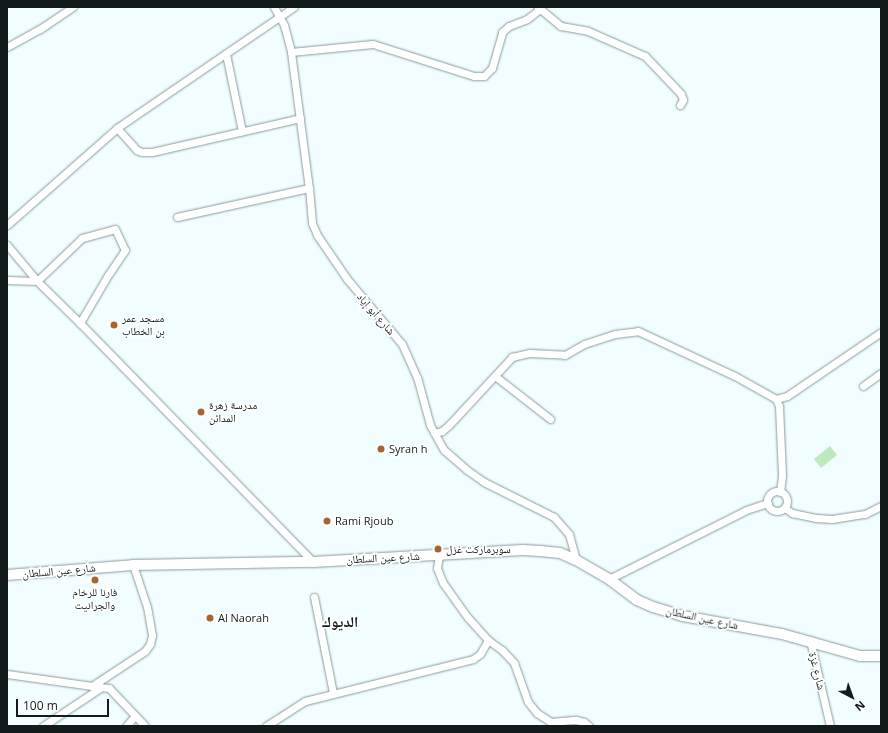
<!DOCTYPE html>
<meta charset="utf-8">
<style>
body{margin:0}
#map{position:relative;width:888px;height:733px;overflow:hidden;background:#f1fdfe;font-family:"Open Sans","Noto Naskh Arabic",sans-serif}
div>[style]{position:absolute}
.green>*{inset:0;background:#bce9be}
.roads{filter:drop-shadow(0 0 1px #899b9d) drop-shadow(0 0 1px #899b9d)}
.minor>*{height:7px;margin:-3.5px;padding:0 3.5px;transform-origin:3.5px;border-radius:3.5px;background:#fff}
.minor>.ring{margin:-3.5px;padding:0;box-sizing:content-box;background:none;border:7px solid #fff;border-radius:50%}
.secondary>*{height:10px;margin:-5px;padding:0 5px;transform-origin:5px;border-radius:5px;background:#fff}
.dots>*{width:11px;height:11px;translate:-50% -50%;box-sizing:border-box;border:2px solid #fff;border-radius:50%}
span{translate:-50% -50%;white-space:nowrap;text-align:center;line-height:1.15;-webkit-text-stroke:3.5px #fff;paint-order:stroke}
.street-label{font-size:11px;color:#131a1b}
.poi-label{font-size:11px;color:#131a1b}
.left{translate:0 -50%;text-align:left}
.district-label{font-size:15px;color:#131a1b;font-weight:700}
.frame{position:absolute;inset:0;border:8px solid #131a1b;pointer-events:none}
.north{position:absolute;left:832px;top:677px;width:40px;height:40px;-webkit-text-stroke:3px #fff;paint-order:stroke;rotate:139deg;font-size:11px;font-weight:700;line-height:16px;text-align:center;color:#131a1b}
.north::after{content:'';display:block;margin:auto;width:14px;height:18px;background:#131a1b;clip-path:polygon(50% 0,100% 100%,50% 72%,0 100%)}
.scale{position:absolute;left:16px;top:699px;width:93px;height:18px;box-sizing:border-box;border:2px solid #131a1b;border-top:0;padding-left:5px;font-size:12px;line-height:14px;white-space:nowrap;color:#131a1b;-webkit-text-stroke:3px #fff;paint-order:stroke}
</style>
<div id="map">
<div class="green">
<i style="clip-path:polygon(830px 446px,837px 455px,821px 468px,814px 459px)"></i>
</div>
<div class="roads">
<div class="minor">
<i style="left:274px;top:7px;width:21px;rotate:61deg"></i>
<i style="left:284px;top:25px;width:28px;rotate:75deg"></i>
<i style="left:291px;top:52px;width:137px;rotate:82.5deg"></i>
<i style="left:309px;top:188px;width:35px;rotate:85deg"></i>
<i style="left:312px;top:223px;width:13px;rotate:67deg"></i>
<i style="left:317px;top:235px;width:53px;rotate:55.7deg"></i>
<i style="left:347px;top:279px;width:85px;rotate:49.8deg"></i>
<i style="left:402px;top:344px;width:36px;rotate:66deg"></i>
<i style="left:417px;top:377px;width:50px;rotate:74.8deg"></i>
<i style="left:430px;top:425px;width:29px;rotate:61deg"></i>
<i style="left:444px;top:450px;width:30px;rotate:41deg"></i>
<i style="left:467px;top:470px;width:21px;rotate:35deg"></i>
<i style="left:484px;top:482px;width:78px;rotate:26.6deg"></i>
<i style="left:554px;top:517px;width:23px;rotate:49deg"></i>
<i style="left:569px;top:534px;width:27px;rotate:75deg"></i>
<i style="left:538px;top:7px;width:30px;rotate:40deg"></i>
<i style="left:561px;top:26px;width:27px;rotate:10deg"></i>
<i style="left:588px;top:31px;width:62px;rotate:23.7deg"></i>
<i style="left:645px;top:56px;width:52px;rotate:46.5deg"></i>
<i style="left:681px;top:94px;width:6px;rotate:72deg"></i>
<i style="left:683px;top:100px;width:6px;rotate:121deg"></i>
<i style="left:7px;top:47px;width:38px;rotate:-29deg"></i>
<i style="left:40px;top:29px;width:40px;rotate:-34deg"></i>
<i style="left:291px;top:52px;width:82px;rotate:-5.6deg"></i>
<i style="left:373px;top:44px;width:106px;rotate:17.6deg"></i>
<i style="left:474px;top:76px;width:10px"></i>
<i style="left:484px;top:76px;width:11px;rotate:-45deg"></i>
<i style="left:492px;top:68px;width:37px;rotate:-74deg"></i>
<i style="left:502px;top:32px;width:9px;rotate:-41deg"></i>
<i style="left:509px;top:26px;width:19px;rotate:-21deg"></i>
<i style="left:527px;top:19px;width:16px;rotate:-38deg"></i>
<i style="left:226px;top:54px;width:79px;rotate:78.3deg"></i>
<i style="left:117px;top:128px;width:30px;rotate:48deg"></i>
<i style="left:137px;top:150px;width:5px;rotate:22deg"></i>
<i style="left:142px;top:152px;width:10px"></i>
<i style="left:152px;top:152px;width:152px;rotate:-12.9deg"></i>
<i style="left:177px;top:217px;width:135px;rotate:-12.4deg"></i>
<i style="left:7px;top:225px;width:147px;rotate:-41.4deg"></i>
<i style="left:117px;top:128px;width:214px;rotate:-34.4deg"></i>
<i style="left:7px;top:245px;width:47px;rotate:50.2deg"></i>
<i style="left:37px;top:281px;width:60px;rotate:44.3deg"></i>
<i style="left:80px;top:323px;width:334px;rotate:45.7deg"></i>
<i style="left:7px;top:280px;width:30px;rotate:2deg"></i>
<i style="left:37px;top:281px;width:62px;rotate:-43.7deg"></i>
<i style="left:82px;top:238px;width:34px;rotate:-15deg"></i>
<i style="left:115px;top:229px;width:23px;rotate:65deg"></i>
<i style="left:125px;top:250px;width:30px;rotate:124deg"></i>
<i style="left:108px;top:275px;width:56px;rotate:120.3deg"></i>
<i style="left:495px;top:376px;width:70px;rotate:38deg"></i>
<i style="left:863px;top:386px;width:22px;rotate:-36deg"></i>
<i style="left:776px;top:399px;width:11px;rotate:-15deg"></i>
<i style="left:787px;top:396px;width:114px;rotate:-34.2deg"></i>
<i style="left:434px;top:433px;width:8px;rotate:-14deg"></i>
<i style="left:442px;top:431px;width:9px;rotate:-41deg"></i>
<i style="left:449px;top:425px;width:93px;rotate:-47.2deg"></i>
<i style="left:512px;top:357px;width:18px;rotate:-13deg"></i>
<i style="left:530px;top:353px;width:35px;rotate:3deg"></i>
<i style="left:565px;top:355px;width:22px;rotate:-30deg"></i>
<i style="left:584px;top:344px;width:33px;rotate:-18deg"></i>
<i style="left:615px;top:334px;width:23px;rotate:-7deg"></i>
<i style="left:638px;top:331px;width:107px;rotate:24.9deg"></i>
<i style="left:735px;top:376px;width:47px;rotate:29.3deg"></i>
<i style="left:776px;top:399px;width:8px;rotate:67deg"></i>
<i style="left:779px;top:406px;width:70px;rotate:87.5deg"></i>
<i style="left:782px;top:476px;width:16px;rotate:97deg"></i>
<i class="ring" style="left:767px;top:491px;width:13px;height:13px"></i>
<i style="left:785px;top:508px;width:9px;rotate:36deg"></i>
<i style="left:792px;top:513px;width:25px;rotate:12deg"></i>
<i style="left:816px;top:518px;width:16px;rotate:4deg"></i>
<i style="left:832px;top:519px;width:33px;rotate:-9deg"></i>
<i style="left:865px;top:514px;width:18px;rotate:-27deg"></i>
<i style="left:609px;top:579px;width:153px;rotate:-26.7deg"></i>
<i style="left:746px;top:510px;width:23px;rotate:-18deg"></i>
<i style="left:314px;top:597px;width:98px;rotate:78.8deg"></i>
<i style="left:488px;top:640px;width:17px;rotate:36deg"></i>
<i style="left:502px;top:650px;width:18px;rotate:47deg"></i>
<i style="left:514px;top:663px;width:41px;rotate:70.3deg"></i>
<i style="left:528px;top:702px;width:14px;rotate:51deg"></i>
<i style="left:537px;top:713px;width:17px;rotate:33deg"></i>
<i style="left:551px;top:722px;width:25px;rotate:-5deg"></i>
<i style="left:576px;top:720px;width:8px;rotate:14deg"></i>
<i style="left:584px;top:722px;width:6px;rotate:39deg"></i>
<i style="left:810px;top:640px;width:88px;rotate:76.9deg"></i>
<i style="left:7px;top:674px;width:86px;rotate:8deg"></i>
<i style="left:92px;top:686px;width:64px;rotate:-33.4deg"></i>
<i style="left:145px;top:651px;width:9px;rotate:-54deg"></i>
<i style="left:150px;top:644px;width:9px;rotate:-77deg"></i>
<i style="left:152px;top:635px;width:28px;rotate:-100deg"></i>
<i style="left:147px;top:607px;width:44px;rotate:-108.4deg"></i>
<i style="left:92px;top:686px;width:17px;rotate:7deg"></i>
<i style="left:109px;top:688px;width:52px;rotate:46.5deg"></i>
<i style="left:43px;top:726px;width:69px;rotate:-33.7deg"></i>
<i style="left:126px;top:726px;width:13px;rotate:-48deg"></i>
<i style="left:266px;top:726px;width:46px;rotate:-32.7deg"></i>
<i style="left:305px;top:701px;width:173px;rotate:-14deg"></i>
<i style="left:473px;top:659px;width:9px;rotate:-36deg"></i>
<i style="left:480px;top:654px;width:16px;rotate:-60deg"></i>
<i style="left:488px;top:640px;width:30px;rotate:-132deg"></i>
<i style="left:468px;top:618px;width:43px;rotate:-125.5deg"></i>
<i style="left:443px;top:583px;width:16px;rotate:-112deg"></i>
<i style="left:437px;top:568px;width:13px;rotate:-81deg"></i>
</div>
<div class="secondary">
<i style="left:7px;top:575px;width:126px;rotate:-4.5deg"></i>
<i style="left:133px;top:565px;width:180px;rotate:-1deg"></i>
<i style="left:313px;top:562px;width:210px;rotate:-3.3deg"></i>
<i style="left:523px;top:550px;width:17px;rotate:3deg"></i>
<i style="left:540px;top:551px;width:20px;rotate:6deg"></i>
<i style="left:560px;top:553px;width:17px;rotate:24deg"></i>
<i style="left:576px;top:560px;width:38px;rotate:30deg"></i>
<i style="left:609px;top:579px;width:35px;rotate:37deg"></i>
<i style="left:637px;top:600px;width:17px;rotate:24deg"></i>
<i style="left:653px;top:607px;width:31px;rotate:17deg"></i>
<i style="left:683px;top:616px;width:101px;rotate:10.3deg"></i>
<i style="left:782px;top:634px;width:81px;rotate:15.8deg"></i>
<i style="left:860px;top:656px;width:21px"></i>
</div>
</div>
<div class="dots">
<i style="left:114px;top:325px;background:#a66530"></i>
<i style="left:201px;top:412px;background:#a66530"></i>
<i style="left:381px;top:449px;background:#a66530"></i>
<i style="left:327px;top:521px;background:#a66530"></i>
<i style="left:438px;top:549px;background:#a66530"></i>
<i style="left:95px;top:580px;background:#a66530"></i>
<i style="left:210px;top:618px;background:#a66530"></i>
</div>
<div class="street-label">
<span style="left:376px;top:314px;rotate:49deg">شارع أبو إياد</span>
<span style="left:383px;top:558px;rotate:-3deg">شارع عين السلطان</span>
<span style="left:59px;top:571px;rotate:-5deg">شارع عين السلطان</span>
<span style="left:702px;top:618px;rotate:12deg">شارع عين السلطان</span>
<span style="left:817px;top:671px;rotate:76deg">شارع غزة</span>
</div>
<div class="poi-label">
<span class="left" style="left:122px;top:325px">مسجد عمر<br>بن الخطاب</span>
<span class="left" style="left:209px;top:412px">مدرسة زهرة<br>المدائن</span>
<span class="left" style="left:389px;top:449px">Syran h</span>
<span class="left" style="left:335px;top:521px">Rami Rjoub</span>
<span class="left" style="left:446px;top:549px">سوبرماركت غزل</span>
<span style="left:95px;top:599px">فارنا للرخام<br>والجرانيت</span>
<span class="left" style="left:218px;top:618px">Al Naorah</span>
</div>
<div class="district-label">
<span style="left:340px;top:622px">الديوك</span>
</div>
<div class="frame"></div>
<div class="north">N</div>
<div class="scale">100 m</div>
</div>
